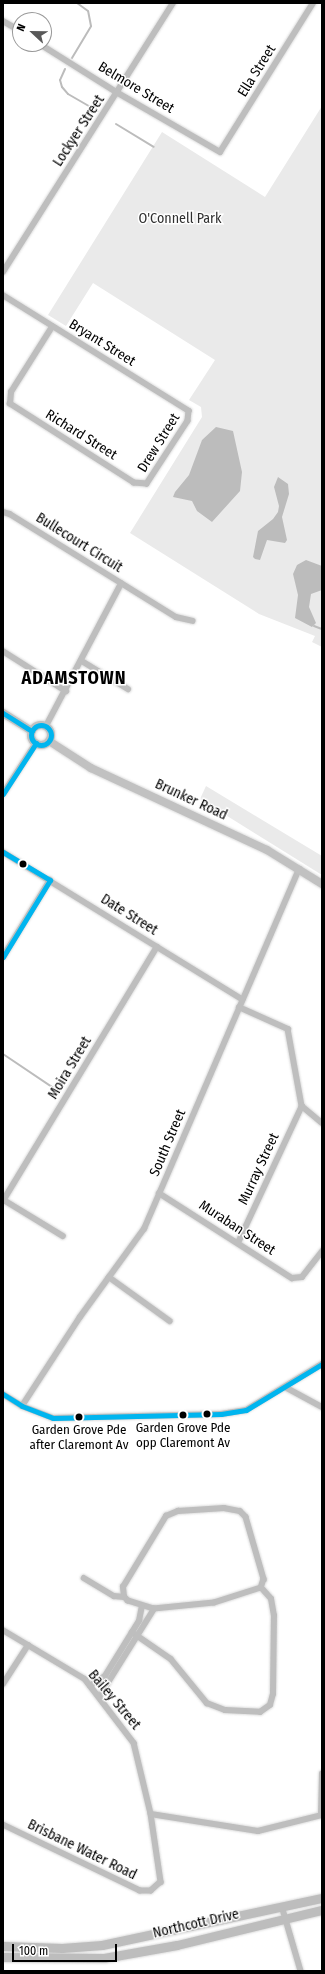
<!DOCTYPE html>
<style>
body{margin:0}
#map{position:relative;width:325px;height:1974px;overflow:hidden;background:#fff;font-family:"Fira Sans Condensed",sans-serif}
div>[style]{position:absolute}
.green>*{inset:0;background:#eaeaea}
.water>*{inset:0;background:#bcbcbc}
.stream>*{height:2px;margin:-1px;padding:0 1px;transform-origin:1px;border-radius:1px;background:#bcbcbc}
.roads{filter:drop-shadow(0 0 1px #dbdbdb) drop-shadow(0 0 1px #dbdbdb)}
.street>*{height:5.5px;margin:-2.75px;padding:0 2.75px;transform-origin:2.75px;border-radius:2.75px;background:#bebebe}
.secondary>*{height:8px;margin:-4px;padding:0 4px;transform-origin:4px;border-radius:4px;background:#c1c1c1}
.secondary>.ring{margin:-4px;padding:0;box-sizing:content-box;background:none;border:8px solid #c1c1c1;border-radius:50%}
.primary>*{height:9px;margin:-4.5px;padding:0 4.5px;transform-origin:4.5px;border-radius:4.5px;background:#bdbdbd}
.bus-1>*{height:5px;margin:-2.5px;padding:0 2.5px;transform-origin:2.5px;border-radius:2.5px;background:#00b5ef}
.bus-1>.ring{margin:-2.5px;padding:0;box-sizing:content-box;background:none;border:5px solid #00b5ef;border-radius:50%}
.dots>*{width:11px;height:11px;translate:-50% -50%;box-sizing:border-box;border:2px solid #fff;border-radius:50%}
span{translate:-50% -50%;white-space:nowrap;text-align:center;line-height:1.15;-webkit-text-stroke:3px #fff;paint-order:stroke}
.bus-label{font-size:13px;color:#000}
.street-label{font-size:14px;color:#000}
.park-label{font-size:14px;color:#2f2f2f}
.district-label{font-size:18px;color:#000;font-weight:700;letter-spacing:1px}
.frame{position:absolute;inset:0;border:4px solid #000;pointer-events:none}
.north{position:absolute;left:12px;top:12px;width:40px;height:40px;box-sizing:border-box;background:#fff;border:1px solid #999;border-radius:50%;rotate:292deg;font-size:11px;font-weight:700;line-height:16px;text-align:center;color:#000}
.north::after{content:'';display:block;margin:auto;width:14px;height:18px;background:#595959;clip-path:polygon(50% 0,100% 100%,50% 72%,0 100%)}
.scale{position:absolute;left:12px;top:1944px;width:105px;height:18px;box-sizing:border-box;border:2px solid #000;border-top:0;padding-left:5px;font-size:12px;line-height:14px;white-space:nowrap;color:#000;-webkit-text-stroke:3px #fff;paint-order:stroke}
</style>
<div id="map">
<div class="green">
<i style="clip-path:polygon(322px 106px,322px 647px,312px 642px,315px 636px,259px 614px,130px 533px,202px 417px,201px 407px,189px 400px,215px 360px,93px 283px,66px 326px,48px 315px,162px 132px,265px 197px)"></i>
<i style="clip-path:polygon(206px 786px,322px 856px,322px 875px,200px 799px)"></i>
</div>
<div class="water">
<i style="clip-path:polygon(216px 427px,233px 431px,242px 472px,240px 491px,212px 522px,197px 511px,192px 501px,173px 497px,175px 492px,189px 475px,202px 440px)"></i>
<i style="clip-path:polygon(278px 477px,288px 484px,289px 494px,282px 517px,287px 540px,285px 543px,267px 540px,260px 560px,255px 559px,253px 557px,258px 531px,273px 519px,278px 512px,279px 506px,274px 487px)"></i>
<i style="clip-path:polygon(306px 560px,322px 566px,322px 590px,311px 594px,309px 607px,316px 623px,312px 627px,295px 618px,298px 595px,293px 574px,297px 565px)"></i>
</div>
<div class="stream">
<i style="left:72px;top:58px;width:37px;rotate:-59deg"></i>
<i style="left:91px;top:26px;width:15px;rotate:-101deg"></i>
<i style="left:88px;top:11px;width:14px;rotate:-144deg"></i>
<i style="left:65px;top:69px;width:12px;rotate:114deg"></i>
<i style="left:60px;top:80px;width:7px;rotate:74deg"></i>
<i style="left:62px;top:87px;width:9px;rotate:49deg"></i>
<i style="left:68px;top:94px;width:34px;rotate:30deg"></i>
<i style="left:116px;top:124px;width:44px;rotate:31.2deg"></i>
<i style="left:314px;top:626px;width:9px;rotate:21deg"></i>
<i style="left:3px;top:1054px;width:66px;rotate:33.9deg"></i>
</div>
<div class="roads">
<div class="street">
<i style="left:3px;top:21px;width:20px;rotate:30deg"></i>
<i style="left:40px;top:44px;width:92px;rotate:32.1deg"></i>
<i style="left:118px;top:93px;width:118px;rotate:30deg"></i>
<i style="left:220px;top:152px;width:176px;rotate:-58deg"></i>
<i style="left:3px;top:272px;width:318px;rotate:-57.7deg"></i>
<i style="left:3px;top:295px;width:219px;rotate:31.9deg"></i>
<i style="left:189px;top:411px;width:10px;rotate:96deg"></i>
<i style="left:188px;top:421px;width:75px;rotate:123.1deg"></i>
<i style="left:147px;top:484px;width:13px;rotate:-176deg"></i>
<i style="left:134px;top:483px;width:147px;rotate:-147.5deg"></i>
<i style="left:10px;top:404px;width:12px;rotate:-85deg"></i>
<i style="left:11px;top:392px;width:77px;rotate:-57.8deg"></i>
<i style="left:3px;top:512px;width:7px;rotate:16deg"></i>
<i style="left:10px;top:514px;width:195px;rotate:31.8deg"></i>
<i style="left:176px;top:617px;width:17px;rotate:13deg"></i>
<i style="left:3px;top:651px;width:75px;rotate:32.4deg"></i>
<i style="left:82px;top:661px;width:54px;rotate:31.3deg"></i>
<i style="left:46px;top:726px;width:161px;rotate:-62.2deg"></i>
<i style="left:3px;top:794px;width:61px;rotate:-57.1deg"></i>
<i style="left:3px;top:852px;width:281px;rotate:31.6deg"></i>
<i style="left:3px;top:957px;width:90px;rotate:-58.6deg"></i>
<i style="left:239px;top:1007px;width:54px;rotate:24.2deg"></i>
<i style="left:288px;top:1029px;width:78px;rotate:79.7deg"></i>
<i style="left:302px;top:1106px;width:26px;rotate:40deg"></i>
<i style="left:159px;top:1193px;width:158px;rotate:32.6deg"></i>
<i style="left:292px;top:1278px;width:10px;rotate:-6deg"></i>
<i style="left:302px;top:1277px;width:33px;rotate:-52deg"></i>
<i style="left:4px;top:1200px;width:69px;rotate:31.4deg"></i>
<i style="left:3px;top:1201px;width:297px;rotate:-58.8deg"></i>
<i style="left:238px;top:1243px;width:151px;rotate:-65deg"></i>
<i style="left:109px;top:1277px;width:75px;rotate:35.8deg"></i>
<i style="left:285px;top:1387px;width:42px;rotate:28.4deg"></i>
<i style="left:3px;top:1394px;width:22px;rotate:32deg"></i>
<i style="left:22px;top:1406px;width:33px;rotate:21deg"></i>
<i style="left:53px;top:1418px;width:168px;rotate:-1.4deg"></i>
<i style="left:221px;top:1414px;width:25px;rotate:-9deg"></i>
<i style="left:246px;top:1410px;width:89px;rotate:-31.2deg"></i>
<i style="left:22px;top:1406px;width:106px;rotate:-56.9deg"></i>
<i style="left:80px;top:1317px;width:109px;rotate:-54deg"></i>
<i style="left:144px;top:1229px;width:392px;rotate:-66.7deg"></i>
<i style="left:224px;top:1508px;width:16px;rotate:11deg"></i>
<i style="left:240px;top:1511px;width:8px;rotate:45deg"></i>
<i style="left:246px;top:1517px;width:65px;rotate:73.8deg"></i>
<i style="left:264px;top:1579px;width:9px;rotate:108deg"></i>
<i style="left:261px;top:1588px;width:49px;rotate:162.3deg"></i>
<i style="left:214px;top:1603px;width:60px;rotate:174.3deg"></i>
<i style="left:154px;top:1609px;width:27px;rotate:-163deg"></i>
<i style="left:128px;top:1601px;width:6px;rotate:-135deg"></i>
<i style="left:124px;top:1597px;width:10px;rotate:-96deg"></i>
<i style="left:123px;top:1587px;width:83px;rotate:-58.8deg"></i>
<i style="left:166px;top:1516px;width:13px;rotate:-23deg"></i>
<i style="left:178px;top:1511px;width:46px;rotate:-3.7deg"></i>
<i style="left:84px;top:1578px;width:35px;rotate:31deg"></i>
<i style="left:114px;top:1596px;width:10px;rotate:6deg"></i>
<i style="left:3px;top:1630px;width:96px;rotate:30.9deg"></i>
<i style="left:85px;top:1679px;width:81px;rotate:52.6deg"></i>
<i style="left:134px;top:1743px;width:73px;rotate:76.5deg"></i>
<i style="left:151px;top:1814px;width:69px;rotate:81.6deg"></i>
<i style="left:161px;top:1882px;width:13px;rotate:138deg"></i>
<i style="left:151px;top:1891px;width:11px;rotate:180deg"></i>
<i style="left:140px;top:1891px;width:152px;rotate:-154.3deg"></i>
<i style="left:132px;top:1632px;width:47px;rotate:34.7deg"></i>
<i style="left:171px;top:1659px;width:57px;rotate:50.7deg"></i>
<i style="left:207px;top:1703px;width:19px;rotate:21deg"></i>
<i style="left:225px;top:1710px;width:35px;rotate:3deg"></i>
<i style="left:260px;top:1712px;width:12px;rotate:-35deg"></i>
<i style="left:270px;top:1705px;width:11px;rotate:-75deg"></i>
<i style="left:273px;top:1694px;width:78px;rotate:-89.3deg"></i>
<i style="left:274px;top:1616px;width:17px;rotate:-100deg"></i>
<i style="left:271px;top:1599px;width:15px;rotate:-132deg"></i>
<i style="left:3px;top:1684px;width:46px;rotate:-57.3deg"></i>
<i style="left:90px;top:1686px;width:18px;rotate:-34deg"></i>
<i style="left:105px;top:1676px;width:65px;rotate:-58.3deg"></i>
<i style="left:139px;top:1621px;width:15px;rotate:-79deg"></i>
<i style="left:99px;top:1697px;width:104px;rotate:-58deg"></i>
<i style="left:151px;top:1814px;width:108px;rotate:9deg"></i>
<i style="left:258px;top:1831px;width:66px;rotate:-14deg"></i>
<i style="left:321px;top:1815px;width:41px;rotate:-88.6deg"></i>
<i style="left:282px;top:1906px;width:68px;rotate:73.7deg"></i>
</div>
<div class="secondary">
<i style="left:3px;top:713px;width:34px;rotate:32deg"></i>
<i class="ring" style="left:31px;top:725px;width:12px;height:12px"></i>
<i style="left:49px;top:741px;width:50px;rotate:32.7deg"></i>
<i style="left:91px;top:768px;width:194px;rotate:25deg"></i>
<i style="left:267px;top:850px;width:65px;rotate:31.7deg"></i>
</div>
<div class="primary">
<i style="left:3px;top:1946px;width:59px;rotate:1.9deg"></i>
<i style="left:62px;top:1948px;width:40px;rotate:-4.3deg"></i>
<i style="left:102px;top:1945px;width:225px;rotate:-12.1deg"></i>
<i style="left:3px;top:1957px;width:101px;rotate:0.6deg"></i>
<i style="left:104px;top:1958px;width:74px;rotate:-10.1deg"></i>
<i style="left:177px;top:1945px;width:149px;rotate:-13.6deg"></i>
</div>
</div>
<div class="bus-1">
<i style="left:3px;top:713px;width:34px;rotate:32deg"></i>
<i class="ring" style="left:31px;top:725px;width:15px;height:15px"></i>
<i style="left:3px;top:794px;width:61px;rotate:-57.1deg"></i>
<i style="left:3px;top:852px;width:55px;rotate:30.8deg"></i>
<i style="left:3px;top:957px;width:90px;rotate:-58.6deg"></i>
<i style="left:3px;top:1394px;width:22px;rotate:32deg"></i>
<i style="left:22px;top:1406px;width:33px;rotate:21deg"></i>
<i style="left:53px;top:1418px;width:168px;rotate:-1.4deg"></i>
<i style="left:221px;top:1414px;width:25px;rotate:-9deg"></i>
<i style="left:246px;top:1410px;width:89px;rotate:-31.2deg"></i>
</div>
<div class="dots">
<i style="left:23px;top:864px;background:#000"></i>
<i style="left:207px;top:1414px;background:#000"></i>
<i style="left:183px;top:1415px;background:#000"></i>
<i style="left:79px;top:1417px;background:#000"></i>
</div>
<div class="bus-label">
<span style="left:183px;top:1436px">Garden Grove Pde<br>opp Claremont Av</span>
<span style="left:79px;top:1438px">Garden Grove Pde<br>after Claremont Av</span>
</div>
<div class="street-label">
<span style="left:257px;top:71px;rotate:-58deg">Ella Street</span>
<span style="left:136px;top:88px;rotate:31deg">Belmore Street</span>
<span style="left:79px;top:131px;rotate:-57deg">Lockyer Street</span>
<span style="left:102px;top:343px;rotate:32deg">Bryant Street</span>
<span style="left:81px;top:435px;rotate:32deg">Richard Street</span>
<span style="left:159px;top:443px;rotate:-58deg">Drew Street</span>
<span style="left:79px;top:543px;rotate:32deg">Bullecourt Circuit</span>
<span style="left:191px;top:800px;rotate:25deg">Brunker Road</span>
<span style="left:129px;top:915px;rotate:32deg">Date Street</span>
<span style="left:70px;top:1068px;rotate:-59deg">Moira Street</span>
<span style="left:168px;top:1143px;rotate:-67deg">South Street</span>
<span style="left:259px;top:1169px;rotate:-65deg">Murray Street</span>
<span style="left:237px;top:1228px;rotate:33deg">Muraban Street</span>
<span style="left:114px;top:1700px;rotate:50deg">Bailey Street</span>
<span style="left:82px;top:1850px;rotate:26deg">Brisbane Water Road</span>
<span style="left:196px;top:1924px;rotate:-13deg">Northcott Drive</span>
</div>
<div class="park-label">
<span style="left:180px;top:219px">O'Connell Park</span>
</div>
<div class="district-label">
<span style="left:74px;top:678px">ADAMSTOWN</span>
</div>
<div class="frame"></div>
<div class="north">N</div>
<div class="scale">100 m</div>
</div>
